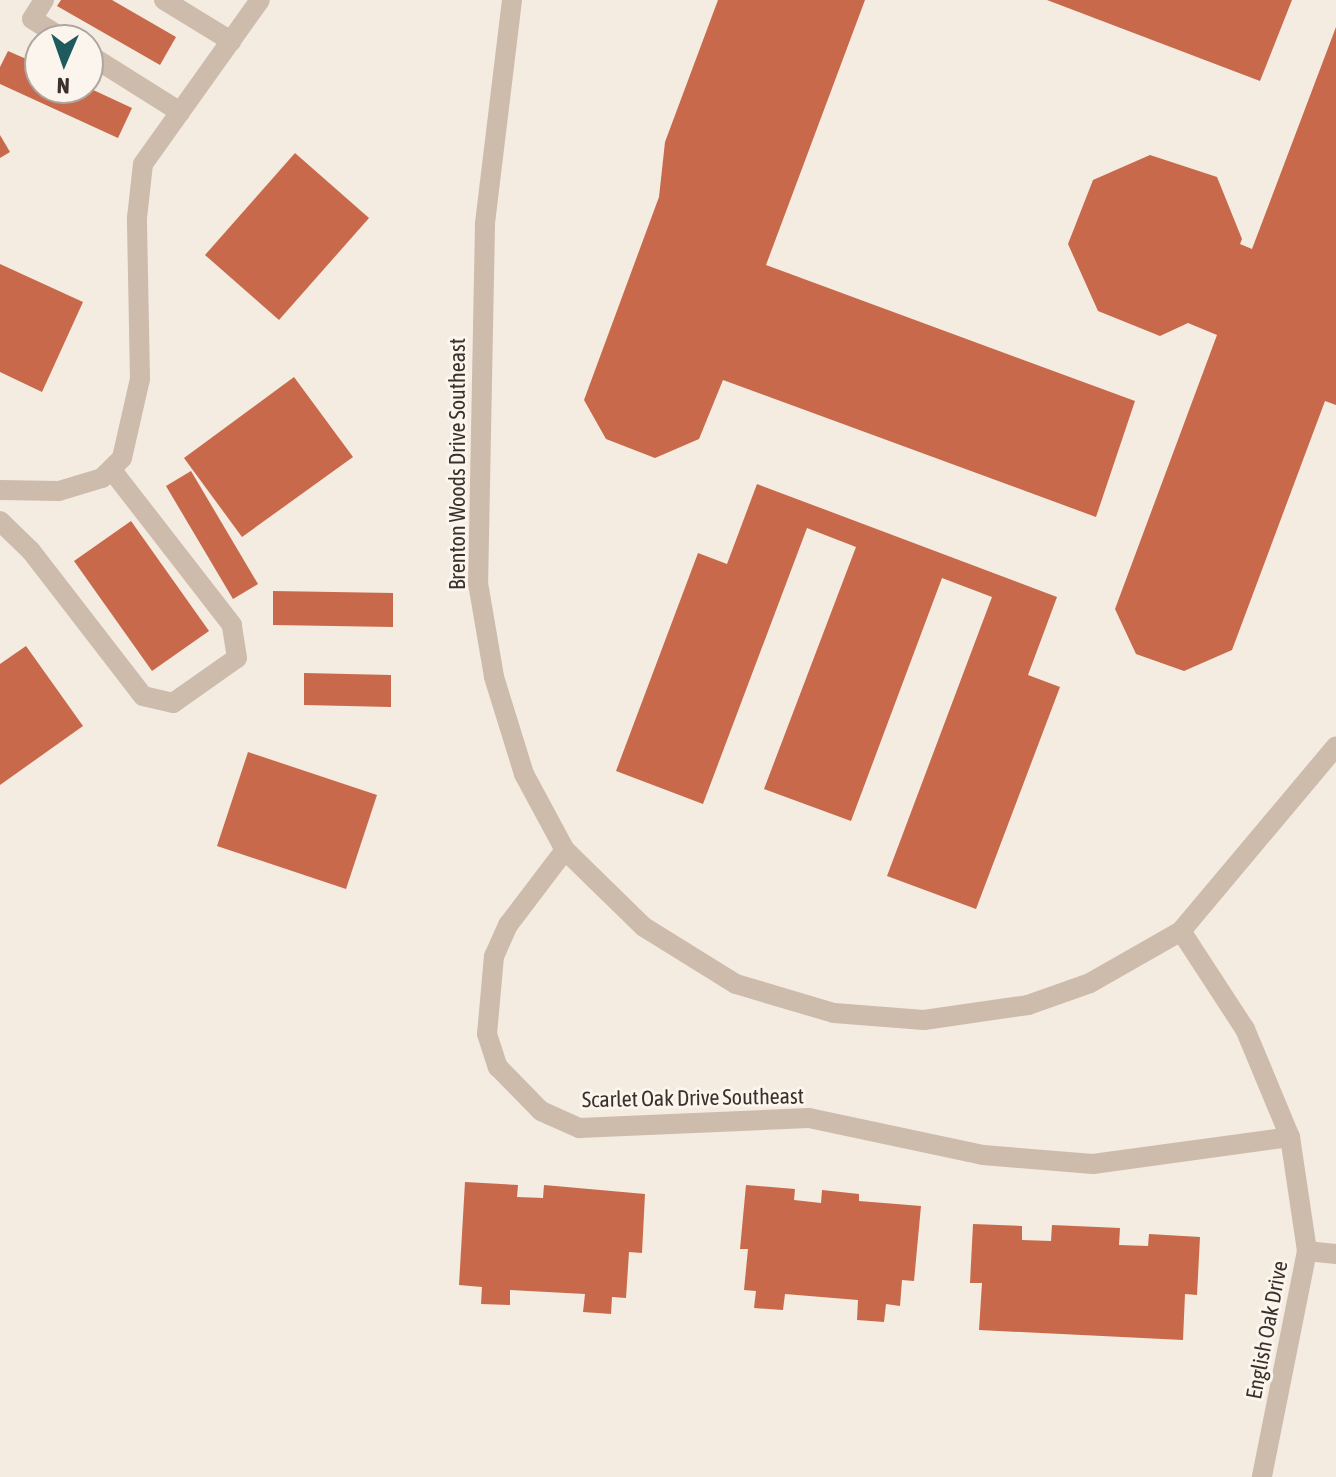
<!DOCTYPE html>
<style>
body{margin:0}
#map{position:relative;width:1336px;height:1477px;overflow:hidden;background:#f4ebe1;font-family:"Asap Condensed",sans-serif}
div>[style]{position:absolute}
.building>*{inset:0;background:#c8694b}
.minor>*{height:20px;margin:-10px;padding:0 10px;transform-origin:10px;border-radius:10px;background:#cdbbac}
span{translate:-50% -50%;white-space:nowrap;text-align:center;line-height:1.15;-webkit-text-stroke:6px #fbf5ee;paint-order:stroke}
.street-label{font-size:22px;color:#3b302b}
.north{position:absolute;left:24px;top:24px;width:80px;height:80px;box-sizing:border-box;background:#fbf5ee;border:2px solid #aea6a0;border-radius:50%;rotate:182deg;font-size:22px;font-weight:700;line-height:32px;text-align:center;color:#3b302b}
.north::after{content:'';display:block;margin:auto;width:28px;height:36px;background:#1f5a5e;clip-path:polygon(50% 0,100% 100%,50% 72%,0 100%)}
</style>
<div id="map">
<div class="building">
<i style="clip-path:polygon(61px 0,112px 0,176px 37px,160px 65px,57px 6px)"></i>
<i style="clip-path:polygon(718px 0,865px 0,766px 265px,1135px 401px,1096px 517px,723px 380px,699px 439px,655px 458px,606px 439px,584px 400px,659px 197px,665px 142px)"></i>
<i style="clip-path:polygon(1047px 0,1292px 0,1260px 81px)"></i>
<i style="clip-path:polygon(1336px 27px,1336px 405px,1325px 401px,1232px 650px,1184px 671px,1136px 654px,1115px 609px,1217px 335px,1188px 323px,1160px 336px,1098px 311px,1068px 244px,1093px 180px,1150px 155px,1217px 177px,1242px 239px,1240px 244px,1252px 249px)"></i>
<i style="clip-path:polygon(8px 51px,40px 65px,40px 88px,89px 88px,132px 108px,118px 138px,0 84px,0 67px)"></i>
<i style="clip-path:polygon(0 135px,10px 152px,0 158px)"></i>
<i style="clip-path:polygon(295px 153px,369px 218px,279px 320px,205px 255px)"></i>
<i style="clip-path:polygon(0 264px,83px 302px,42px 392px,0 372px)"></i>
<i style="clip-path:polygon(294px 377px,353px 457px,242px 537px,184px 458px)"></i>
<i style="clip-path:polygon(191px 471px,258px 584px,233px 599px,166px 486px)"></i>
<i style="clip-path:polygon(757px 484px,1057px 597px,1028px 675px,1060px 687px,976px 909px,887px 876px,992px 597px,942px 578px,851px 821px,764px 789px,856px 547px,807px 528px,703px 804px,616px 771px,698px 553px,727px 564px)"></i>
<i style="clip-path:polygon(131px 521px,209px 631px,152px 671px,74px 561px)"></i>
<i style="clip-path:polygon(273px 591px,393px 593px,393px 627px,273px 625px)"></i>
<i style="clip-path:polygon(26px 646px,83px 726px,0 785px,0 664px)"></i>
<i style="clip-path:polygon(304px 673px,391px 675px,391px 707px,304px 705px)"></i>
<i style="clip-path:polygon(248px 752px,377px 795px,346px 889px,217px 846px)"></i>
<i style="clip-path:polygon(465px 1182px,518px 1185px,517px 1197px,543px 1198px,544px 1185px,645px 1194px,642px 1253px,629px 1252px,626px 1298px,612px 1297px,611px 1314px,583px 1312px,585px 1294px,510px 1290px,510px 1305px,481px 1304px,482px 1287px,459px 1285px)"></i>
<i style="clip-path:polygon(746px 1185px,795px 1189px,794px 1200px,821px 1203px,822px 1190px,859px 1194px,859px 1201px,921px 1206px,914px 1281px,902px 1280px,900px 1306px,886px 1304px,884px 1322px,857px 1320px,858px 1300px,785px 1294px,783px 1310px,754px 1308px,756px 1291px,744px 1290px,748px 1249px,740px 1249px)"></i>
<i style="clip-path:polygon(973px 1224px,1022px 1226px,1022px 1240px,1051px 1241px,1052px 1225px,1120px 1228px,1119px 1245px,1148px 1246px,1149px 1234px,1200px 1237px,1197px 1295px,1185px 1294px,1183px 1340px,979px 1330px,982px 1283px,970px 1283px)"></i>
</div>
<div class="minor">
<i style="left:44px;top:0;width:22px;rotate:122deg"></i>
<i style="left:32px;top:19px;width:39px;rotate:32deg"></i>
<i style="left:164px;top:0;width:79px;rotate:31.5deg"></i>
<i style="left:512px;top:0;width:226px;rotate:96.9deg"></i>
<i style="left:485px;top:224px;width:359px;rotate:91.1deg"></i>
<i style="left:478px;top:583px;width:95px;rotate:80.3deg"></i>
<i style="left:494px;top:677px;width:102px;rotate:72.8deg"></i>
<i style="left:524px;top:774px;width:86px;rotate:61.7deg"></i>
<i style="left:565px;top:850px;width:110px;rotate:44.3deg"></i>
<i style="left:644px;top:927px;width:108px;rotate:31.8deg"></i>
<i style="left:736px;top:984px;width:102px;rotate:16.5deg"></i>
<i style="left:834px;top:1013px;width:90px;rotate:4.4deg"></i>
<i style="left:924px;top:1020px;width:105px;rotate:-8.2deg"></i>
<i style="left:1028px;top:1005px;width:66px;rotate:-19.5deg"></i>
<i style="left:1090px;top:983px;width:105px;rotate:-29.7deg"></i>
<i style="left:1181px;top:931px;width:241px;rotate:-50deg"></i>
<i style="left:88px;top:54px;width:109px;rotate:32.2deg"></i>
<i style="left:0;top:490px;width:59px;rotate:1deg"></i>
<i style="left:59px;top:491px;width:45px;rotate:-16.8deg"></i>
<i style="left:102px;top:478px;width:28px;rotate:-45deg"></i>
<i style="left:122px;top:458px;width:81px;rotate:-77.2deg"></i>
<i style="left:140px;top:379px;width:161px;rotate:-91.1deg"></i>
<i style="left:137px;top:218px;width:54px;rotate:-83.7deg"></i>
<i style="left:143px;top:164px;width:201px;rotate:-54.5deg"></i>
<i style="left:0;top:521px;width:43px;rotate:44.1deg"></i>
<i style="left:31px;top:551px;width:183px;rotate:52.3deg"></i>
<i style="left:143px;top:696px;width:31px;rotate:13deg"></i>
<i style="left:173px;top:703px;width:78px;rotate:-35.1deg"></i>
<i style="left:237px;top:658px;width:33px;rotate:-99deg"></i>
<i style="left:232px;top:625px;width:197px;rotate:-127.8deg"></i>
<i style="left:565px;top:850px;width:94px;rotate:127.2deg"></i>
<i style="left:508px;top:925px;width:34px;rotate:114deg"></i>
<i style="left:494px;top:956px;width:78px;rotate:95.1deg"></i>
<i style="left:487px;top:1034px;width:35px;rotate:72deg"></i>
<i style="left:498px;top:1067px;width:62px;rotate:45.7deg"></i>
<i style="left:541px;top:1111px;width:42px;rotate:24.1deg"></i>
<i style="left:579px;top:1128px;width:230px;rotate:-2.5deg"></i>
<i style="left:809px;top:1118px;width:178px;rotate:12deg"></i>
<i style="left:983px;top:1155px;width:110px;rotate:4.7deg"></i>
<i style="left:1093px;top:1164px;width:199px;rotate:-7.8deg"></i>
<i style="left:1181px;top:931px;width:117px;rotate:56.9deg"></i>
<i style="left:1245px;top:1029px;width:117px;rotate:67.4deg"></i>
<i style="left:1290px;top:1137px;width:115px;rotate:81.5deg"></i>
<i style="left:1307px;top:1251px;width:230px;rotate:101.3deg"></i>
<i style="left:1307px;top:1251px;width:29px;rotate:6deg"></i>
</div>
<div class="street-label">
<span style="left:458px;top:464px;rotate:-90deg">Brenton Woods Drive Southeast</span>
<span style="left:693px;top:1098px;rotate:-1deg">Scarlet Oak Drive Southeast</span>
<span style="left:1267px;top:1330px;rotate:-79deg">English Oak Drive</span>
</div>
<div class="north">N</div>
</div>
